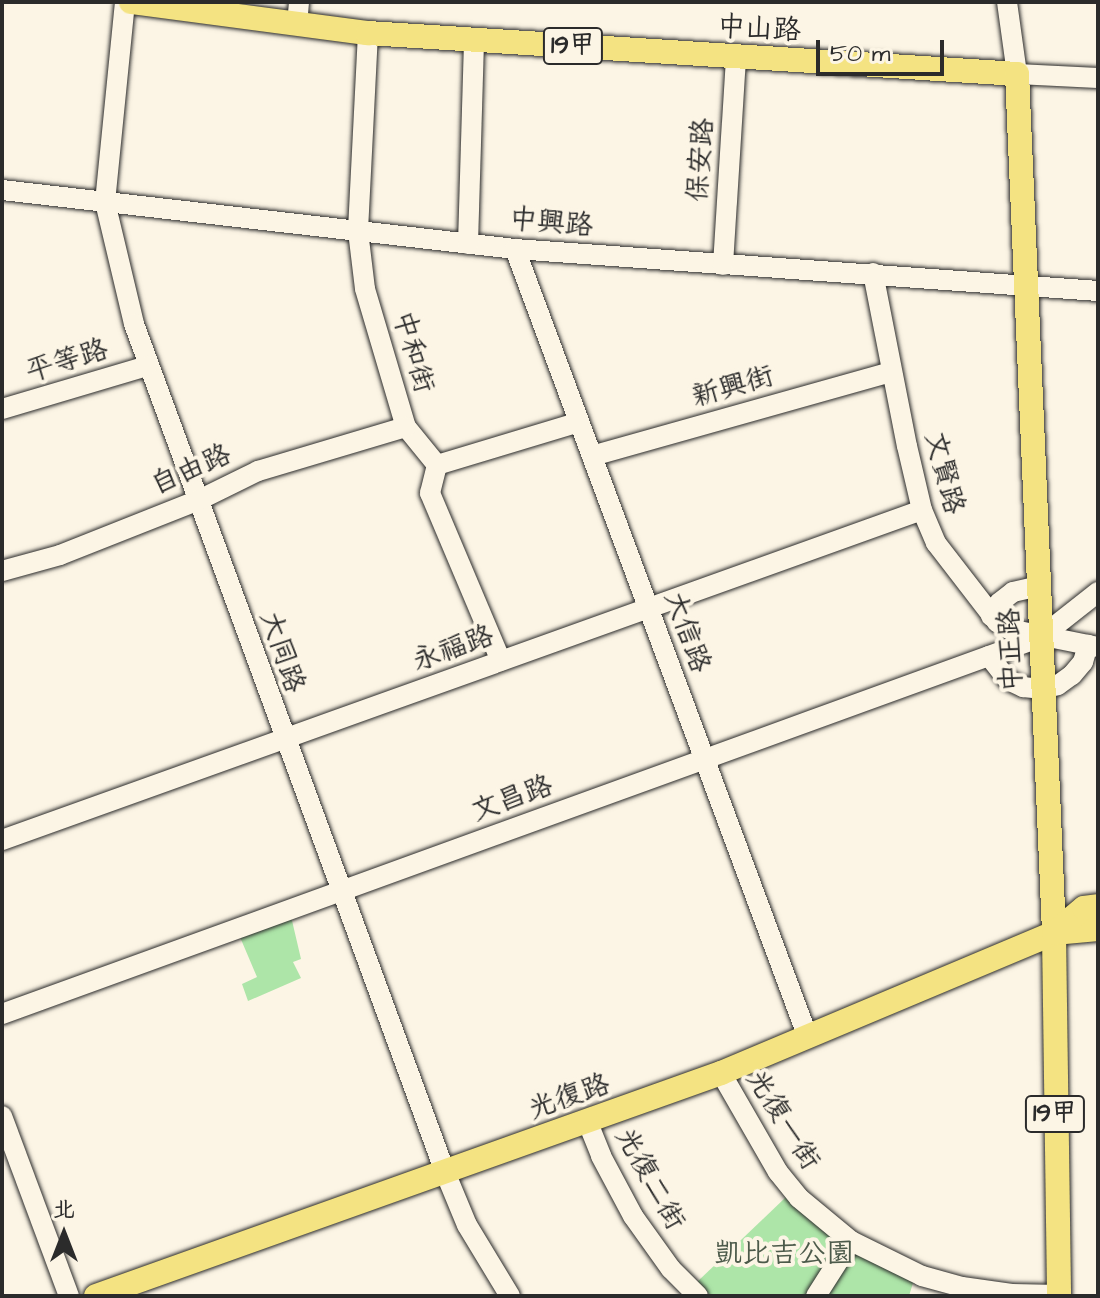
<!DOCTYPE html>
<meta charset="utf-8">
<style>
body{margin:0}
#map{position:relative;width:1100px;height:1298px;overflow:hidden;background:#fcf5e5;font-family:"Architects Daughter","LXGW WenKai TC",sans-serif}
div>[style]{position:absolute}
.green>*{inset:0;background:#ade5a8}
.roads{filter:drop-shadow(0 0 2px #2b2b2b) drop-shadow(0 0 2px #2b2b2b)}
.minor>*{height:20px;margin:-10px;padding:0 10px;transform-origin:10px;border-radius:10px;background:#fcf5e5}
.major>*{height:24px;margin:-12px;padding:0 12px;transform-origin:12px;border-radius:12px;background:#f4e382}
span{translate:-50% -50%;white-space:nowrap;text-align:center;line-height:1.15;-webkit-text-stroke:8px #fcf5e5;paint-order:stroke}
.shield-label span{padding:2px 6px;background:#fcf5e5;border:2px solid;border-radius:6px;-webkit-text-stroke-width:0}
.shield-label{font-size:26px;color:#2b2b2b;font-weight:700}
.street-label{font-size:28px;color:#2b2b2b}
.park-label{font-size:28px;color:#4c5a4a}
.frame{position:absolute;inset:0;border:4px solid #2b2b2b;pointer-events:none}
.north{position:absolute;left:24px;top:1194px;width:80px;height:80px;-webkit-text-stroke:6px #fcf5e5;paint-order:stroke;rotate:0deg;font-size:22px;font-weight:700;line-height:32px;text-align:center;color:#2b2b2b}
.north::after{content:'';display:block;margin:auto;width:28px;height:36px;background:#2b2b2b;clip-path:polygon(50% 0,100% 100%,50% 72%,0 100%)}
.scale{position:absolute;left:816px;top:40px;width:128px;height:36px;box-sizing:border-box;border:4px solid #2b2b2b;border-top:0;padding-left:10px;font-size:24px;line-height:28px;white-space:nowrap;color:#2b2b2b;-webkit-text-stroke:6px #fcf5e5;paint-order:stroke}
</style>
<div id="map">
<div class="green">
<i style="clip-path:polygon(290px 912px,301px 959px,293px 962px,301px 978px,248px 1001px,242px 984px,257px 977px,237px 930px)"></i>
<i style="clip-path:polygon(786px 1197px,837px 1242px,838px 1247px,806px 1296px,711px 1296px,697px 1282px)"></i>
<i style="clip-path:polygon(854px 1252px,916px 1273px,909px 1296px,826px 1296px)"></i>
</div>
<div class="roads">
<div class="minor">
<i style="left:125px;top:2px;width:201px;rotate:95.7deg"></i>
<i style="left:105px;top:202px;width:125px;rotate:76.6deg"></i>
<i style="left:134px;top:324px;width:903px;rotate:69.86deg"></i>
<i style="left:445px;top:1172px;width:57px;rotate:67.5deg"></i>
<i style="left:467px;top:1225px;width:83px;rotate:58.8deg"></i>
<i style="left:1007px;top:2px;width:73px;rotate:82.1deg"></i>
<i style="left:1017px;top:74px;width:81px;rotate:2.8deg"></i>
<i style="left:297px;top:25px;width:23px;rotate:-85deg"></i>
<i style="left:368px;top:33px;width:198px;rotate:92.9deg"></i>
<i style="left:358px;top:231px;width:58px;rotate:83.1deg"></i>
<i style="left:365px;top:289px;width:144px;rotate:73.5deg"></i>
<i style="left:406px;top:427px;width:49px;rotate:50.8deg"></i>
<i style="left:437px;top:465px;width:29px;rotate:104deg"></i>
<i style="left:430px;top:493px;width:182px;rotate:67.1deg"></i>
<i style="left:2px;top:190px;width:516px;rotate:6.56deg"></i>
<i style="left:515px;top:249px;width:585px;rotate:4.12deg"></i>
<i style="left:468px;top:244px;width:202px;rotate:-88.3deg"></i>
<i style="left:515px;top:249px;width:838px;rotate:69.62deg"></i>
<i style="left:723px;top:265px;width:207px;rotate:-86.4deg"></i>
<i style="left:873px;top:273px;width:176px;rotate:78.9deg"></i>
<i style="left:907px;top:446px;width:66px;rotate:76.8deg"></i>
<i style="left:922px;top:510px;width:36px;rotate:67deg"></i>
<i style="left:936px;top:543px;width:100px;rotate:52.3deg"></i>
<i style="left:997px;top:622px;width:14px;rotate:30deg"></i>
<i style="left:1009px;top:629px;width:91px;rotate:11.4deg"></i>
<i style="left:2px;top:409px;width:151px;rotate:-16.5deg"></i>
<i style="left:592px;top:456px;width:311px;rotate:-15.7deg"></i>
<i style="left:437px;top:465px;width:148px;rotate:-16.8deg"></i>
<i style="left:2px;top:571px;width:60px;rotate:-15.4deg"></i>
<i style="left:60px;top:555px;width:149px;rotate:-21.6deg"></i>
<i style="left:199px;top:500px;width:66px;rotate:-26.2deg"></i>
<i style="left:258px;top:471px;width:154px;rotate:-16.6deg"></i>
<i style="left:991px;top:616px;width:15px;rotate:-58deg"></i>
<i style="left:999px;top:603px;width:18px;rotate:-38deg"></i>
<i style="left:1013px;top:592px;width:27px;rotate:-13deg"></i>
<i style="left:989px;top:656px;width:31px;rotate:52deg"></i>
<i style="left:1008px;top:680px;width:17px;rotate:25deg"></i>
<i style="left:1023px;top:687px;width:18px;rotate:6deg"></i>
<i style="left:1041px;top:689px;width:17px;rotate:-13deg"></i>
<i style="left:1058px;top:685px;width:17px;rotate:-36deg"></i>
<i style="left:1072px;top:675px;width:17px;rotate:-50deg"></i>
<i style="left:1083px;top:662px;width:18px;rotate:-74deg"></i>
<i style="left:2px;top:840px;width:977px;rotate:-19.73deg"></i>
<i style="left:2px;top:1014px;width:1105px;rotate:-19.94deg"></i>
<i style="left:1041px;top:637px;width:73px;rotate:-38.3deg"></i>
<i style="left:721px;top:1073px;width:114px;rotate:60.1deg"></i>
<i style="left:778px;top:1172px;width:33px;rotate:51deg"></i>
<i style="left:799px;top:1198px;width:67px;rotate:39.6deg"></i>
<i style="left:851px;top:1241px;width:79px;rotate:26.2deg"></i>
<i style="left:922px;top:1276px;width:41px;rotate:15.4deg"></i>
<i style="left:962px;top:1287px;width:50px;rotate:8deg"></i>
<i style="left:1012px;top:1294px;width:47px;rotate:1.2deg"></i>
<i style="left:2px;top:1116px;width:192px;rotate:69.6deg"></i>
<i style="left:588px;top:1123px;width:35px;rotate:68deg"></i>
<i style="left:601px;top:1156px;width:68px;rotate:61.9deg"></i>
<i style="left:633px;top:1216px;width:65px;rotate:54.4deg"></i>
<i style="left:671px;top:1269px;width:38px;rotate:45deg"></i>
<i style="left:816px;top:1296px;width:65px;rotate:-57.5deg"></i>
</div>
<div class="major">
<i style="left:131px;top:2px;width:239px;rotate:7.5deg"></i>
<i style="left:368px;top:33px;width:650px;rotate:3.61deg"></i>
<i style="left:1017px;top:74px;width:860px;rotate:87.53deg"></i>
<i style="left:1054px;top:933px;width:363px;rotate:89.2deg"></i>
<i style="left:1054px;top:933px;width:44px;rotate:-5.2deg"></i>
<i style="left:96px;top:1296px;width:664px;rotate:-19.64deg"></i>
<i style="left:721px;top:1073px;width:361px;rotate:-22.8deg"></i>
<i style="left:1054px;top:933px;width:39px;rotate:-40deg"></i>
<i style="left:1084px;top:908px;width:14px;rotate:-8deg"></i>
</div>
</div>
<div class="shield-label">
<span style="left:573px;top:46px">19甲</span>
<span style="left:1055px;top:1114px">19甲</span>
</div>
<div class="street-label">
<span style="left:759px;top:29px;rotate:3deg">中山路</span>
<span style="left:701px;top:160px;rotate:-86deg">保安路</span>
<span style="left:551px;top:223px;rotate:5deg">中興路</span>
<span style="left:413px;top:352px;rotate:74deg">中和街</span>
<span style="left:67px;top:361px;rotate:-17deg">平等路</span>
<span style="left:733px;top:387px;rotate:-16deg">新興街</span>
<span style="left:191px;top:470px;rotate:-24deg">自由路</span>
<span style="left:944px;top:473px;rotate:75deg">文賢路</span>
<span style="left:687px;top:632px;rotate:70deg">大信路</span>
<span style="left:453px;top:649px;rotate:-20deg">永福路</span>
<span style="left:1011px;top:650px;rotate:-92deg">中正路</span>
<span style="left:282px;top:652px;rotate:71deg">大同路</span>
<span style="left:512px;top:799px;rotate:-20deg">文昌路</span>
<span style="left:569px;top:1097px;rotate:-19deg">光復路</span>
<span style="left:783px;top:1120px;rotate:58deg">光復一街</span>
<span style="left:650px;top:1179px;rotate:61deg">光復二街</span>
</div>
<div class="park-label">
<span style="left:784px;top:1254px">凱比吉公園</span>
</div>
<div class="frame"></div>
<div class="north">北</div>
<div class="scale">50 m</div>
</div>
